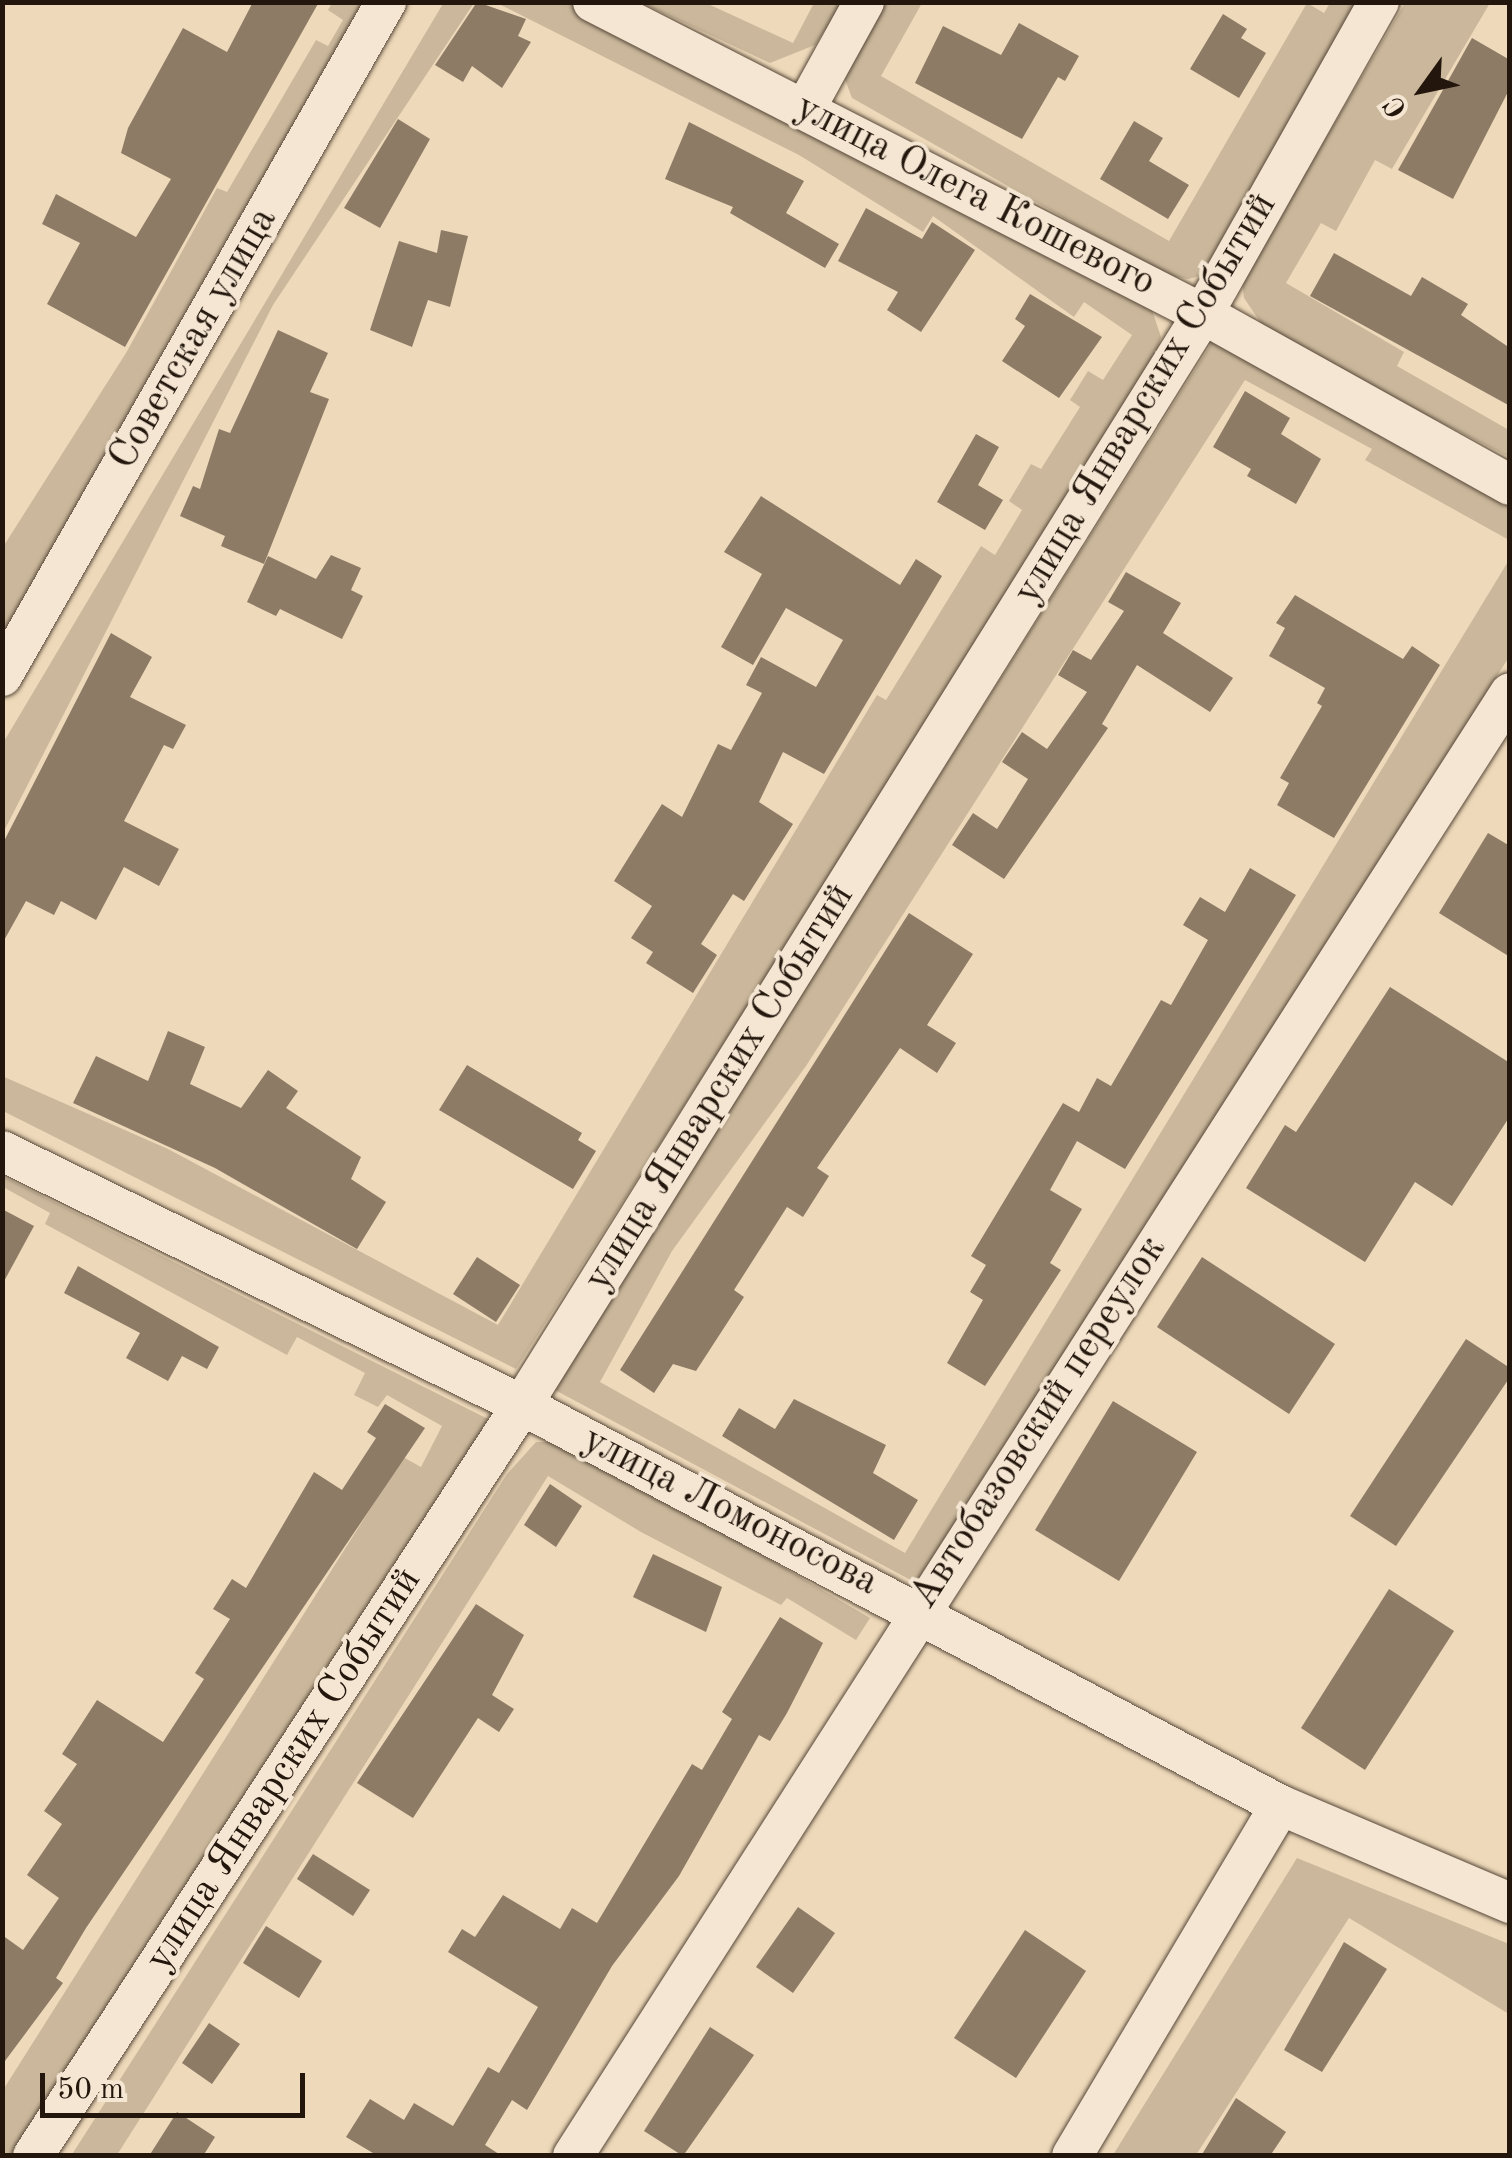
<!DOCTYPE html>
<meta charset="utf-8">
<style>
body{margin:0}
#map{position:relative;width:1512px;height:2158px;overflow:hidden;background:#eed9ba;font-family:"Old Standard TT",serif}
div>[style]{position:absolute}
.green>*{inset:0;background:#cbb89c}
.building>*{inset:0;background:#8d7b66}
.roads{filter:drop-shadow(0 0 2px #564738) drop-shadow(0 0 2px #564738)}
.minor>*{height:40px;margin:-20px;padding:0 20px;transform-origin:20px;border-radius:20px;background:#f4e6d2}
span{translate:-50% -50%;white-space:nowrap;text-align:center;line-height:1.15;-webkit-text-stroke:8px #f4e6d2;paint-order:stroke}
.street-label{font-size:40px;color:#23160c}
.frame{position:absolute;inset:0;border:5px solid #23160c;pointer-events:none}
.north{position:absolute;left:1372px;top:40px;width:100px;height:100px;-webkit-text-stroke:8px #f4e6d2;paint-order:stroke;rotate:237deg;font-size:28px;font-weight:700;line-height:40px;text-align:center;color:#23160c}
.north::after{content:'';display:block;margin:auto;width:35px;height:45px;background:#23160c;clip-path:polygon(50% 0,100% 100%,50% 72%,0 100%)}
.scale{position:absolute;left:40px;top:2073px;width:265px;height:45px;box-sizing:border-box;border:5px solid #23160c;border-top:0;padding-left:12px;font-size:30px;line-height:35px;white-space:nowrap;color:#23160c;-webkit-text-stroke:8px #f4e6d2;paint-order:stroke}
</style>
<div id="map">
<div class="green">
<i style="clip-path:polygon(444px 2px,474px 3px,273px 305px,3px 833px,3px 743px)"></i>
<i style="clip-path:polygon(332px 3px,394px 3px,3px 648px,3px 547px,126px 353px,217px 188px,227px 192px,316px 40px,328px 46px,343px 20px,328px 10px)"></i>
<i style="clip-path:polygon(497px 3px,579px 3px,1152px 310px,1161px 337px,1151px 374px,516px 1369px,3px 1111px,2px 1076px,168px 1149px,498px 1325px,877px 695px,886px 700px,981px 546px,995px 555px,1022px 510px,1009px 501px,1031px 464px,1041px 469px,1080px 407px,1070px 400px,1088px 371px,1103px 380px,1132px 335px,1084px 302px,1074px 317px,933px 216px,923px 232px,799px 155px)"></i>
<i style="clip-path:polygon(642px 3px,706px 3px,793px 43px,814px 3px,843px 3px,815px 45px,770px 63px)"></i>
<i style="clip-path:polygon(881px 3px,922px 3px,881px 76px,1169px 241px,1307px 3px,1324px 13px,1330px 3px,1365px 3px,1205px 275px,1188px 279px,1165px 275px,852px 98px,843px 74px)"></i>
<i style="clip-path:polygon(1405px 3px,1490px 3px,1392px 169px,1375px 160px,1336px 231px,1321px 223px,1286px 283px,1404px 352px,1397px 366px,1509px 430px,1509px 457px,1269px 335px,1244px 298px,1242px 281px)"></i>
<i style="clip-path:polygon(1213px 341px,1509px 504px,1509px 540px,1365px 460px,1372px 449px,1245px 380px,806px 1066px,672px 1251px,600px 1382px,905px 1553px,1509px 560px,1509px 657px,920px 1585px,553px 1389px)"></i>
<i style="clip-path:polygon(2px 1176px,492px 1421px,17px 2156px,3px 2155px,3px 2090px,403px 1457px,421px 1467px,442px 1426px,387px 1395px,378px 1407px,354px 1395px,365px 1373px,297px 1337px,287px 1355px,45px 1224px,50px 1213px,3px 1187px)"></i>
<i style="clip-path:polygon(536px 1442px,550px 1442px,737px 1540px,870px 1618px,856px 1640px,787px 1598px,781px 1605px,641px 1532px,548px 1476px,117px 2155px,71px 2156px,507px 1474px)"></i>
<i style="clip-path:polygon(1297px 1858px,1509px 1944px,1509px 2014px,1349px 1918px,1196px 2155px,1113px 2155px)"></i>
</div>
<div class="building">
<i style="clip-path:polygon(253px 2px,319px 2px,125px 347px,47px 304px,80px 243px,42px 224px,56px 194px,136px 237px,171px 179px,121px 153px,128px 128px,183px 28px,227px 52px)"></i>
<i style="clip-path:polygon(477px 2px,526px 19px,518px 36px,531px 42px,502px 88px,472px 66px,463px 82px,435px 65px)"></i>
<i style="clip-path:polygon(1223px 14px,1247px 29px,1241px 38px,1266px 53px,1239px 98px,1190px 69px)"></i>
<i style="clip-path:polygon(1019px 23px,1079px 56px,1065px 81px,1058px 77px,1022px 139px,915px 83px,943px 26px,1001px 55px)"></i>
<i style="clip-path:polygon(1472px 38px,1510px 60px,1510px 88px,1453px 199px,1398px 170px)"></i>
<i style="clip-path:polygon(398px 119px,430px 139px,380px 228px,344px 208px)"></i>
<i style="clip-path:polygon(1134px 121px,1163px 138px,1149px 161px,1189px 185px,1168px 219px,1100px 179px)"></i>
<i style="clip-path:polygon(689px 122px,804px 181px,786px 213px,839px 244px,825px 268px,730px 213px,733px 207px,665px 179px)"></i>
<i style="clip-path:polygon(866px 208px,922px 239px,932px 222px,975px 250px,921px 332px,887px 310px,898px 292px,838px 261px)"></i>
<i style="clip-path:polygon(441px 230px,468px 236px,450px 307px,428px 300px,412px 347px,370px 330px,399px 241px,437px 253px)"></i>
<i style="clip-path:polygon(1334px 253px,1411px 296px,1422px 277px,1468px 304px,1461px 315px,1510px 348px,1510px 406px,1310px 296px)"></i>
<i style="clip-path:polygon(1030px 294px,1102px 337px,1059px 398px,1002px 361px,1025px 326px,1015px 319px)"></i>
<i style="clip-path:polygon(278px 330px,328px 353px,310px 392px,329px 399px,264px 564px,221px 546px,225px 536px,180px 516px,193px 486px,200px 489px,219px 429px,230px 433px)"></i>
<i style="clip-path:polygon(1245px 391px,1290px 418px,1281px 434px,1321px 459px,1296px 504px,1247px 476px,1251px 469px,1213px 447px)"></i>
<i style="clip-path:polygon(976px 434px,999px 447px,978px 485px,1003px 500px,985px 530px,937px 502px)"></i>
<i style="clip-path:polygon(761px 496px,900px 585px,916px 559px,942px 576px,824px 774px,783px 752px,759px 802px,793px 824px,744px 901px,733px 894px,701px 944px,717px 955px,693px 993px,646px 963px,653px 952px,631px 938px,652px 906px,614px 881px,662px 804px,682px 817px,718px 744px,731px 750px,762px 693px,746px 685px,761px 657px,816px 687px,843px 640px,786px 608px,753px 665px,721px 647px,762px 574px,724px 552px)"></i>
<i style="clip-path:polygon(331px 555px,361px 568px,351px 590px,363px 596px,342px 639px,280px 609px,276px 616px,247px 602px,268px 556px,316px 579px)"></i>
<i style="clip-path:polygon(1126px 572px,1181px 603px,1163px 633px,1233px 678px,1210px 712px,1137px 665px,1102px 724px,1108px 728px,1004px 879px,952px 845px,973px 813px,997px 829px,1028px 779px,1002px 762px,1022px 732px,1047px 749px,1087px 692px,1058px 675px,1073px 650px,1091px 660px,1124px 611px,1108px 602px)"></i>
<i style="clip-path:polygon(1295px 595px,1403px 659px,1412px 646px,1440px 665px,1334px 838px,1277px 805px,1289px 783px,1280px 778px,1322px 706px,1317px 703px,1325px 688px,1269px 656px,1285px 628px,1276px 623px)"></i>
<i style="clip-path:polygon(111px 633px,152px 657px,130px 697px,186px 725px,173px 749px,164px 745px,124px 821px,179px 849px,159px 886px,124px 867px,96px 920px,61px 901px,54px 915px,26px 901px,2px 944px,2px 845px)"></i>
<i style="clip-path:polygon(1488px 833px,1510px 846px,1510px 957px,1439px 913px)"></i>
<i style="clip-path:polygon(1250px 868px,1296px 895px,1125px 1169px,1077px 1141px,1050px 1190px,1082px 1209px,1050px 1263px,1061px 1270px,985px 1386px,947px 1363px,983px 1300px,970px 1292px,986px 1265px,971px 1256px,1063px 1103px,1079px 1112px,1097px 1078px,1111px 1086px,1161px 1000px,1171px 1005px,1208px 940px,1183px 925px,1200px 897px,1225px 912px)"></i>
<i style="clip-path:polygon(909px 913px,973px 954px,927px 1025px,956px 1043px,937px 1073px,900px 1048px,817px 1168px,829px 1176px,803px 1217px,787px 1207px,734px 1290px,744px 1297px,696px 1371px,673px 1364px,654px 1393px,620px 1370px)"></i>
<i style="clip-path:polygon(1390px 987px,1510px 1063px,1510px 1116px,1452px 1206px,1415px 1182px,1365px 1262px,1246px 1188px,1285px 1125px,1296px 1132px)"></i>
<i style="clip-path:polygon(168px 1031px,205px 1047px,190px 1084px,241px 1108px,268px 1070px,298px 1091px,286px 1108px,361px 1157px,351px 1179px,386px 1202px,357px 1249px,215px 1168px,73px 1103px,96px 1056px,148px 1081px)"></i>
<i style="clip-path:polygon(467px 1065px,582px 1133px,578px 1140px,596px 1151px,573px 1189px,439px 1110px)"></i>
<i style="clip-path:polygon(2px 1209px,34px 1226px,2px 1285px)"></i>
<i style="clip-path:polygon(477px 1257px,520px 1285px,496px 1322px,453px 1294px)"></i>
<i style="clip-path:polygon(1202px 1257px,1335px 1344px,1289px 1414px,1157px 1327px)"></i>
<i style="clip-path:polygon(78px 1266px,219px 1347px,207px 1369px,182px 1356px,168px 1381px,126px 1358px,140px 1333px,64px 1293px)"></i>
<i style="clip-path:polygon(1466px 1339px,1510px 1368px,1510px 1377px,1396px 1546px,1350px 1516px)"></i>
<i style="clip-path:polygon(794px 1399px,886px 1445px,873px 1473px,918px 1500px,894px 1540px,722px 1436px,739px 1408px,775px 1429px)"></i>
<i style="clip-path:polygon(1113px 1401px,1197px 1452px,1119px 1581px,1035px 1530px)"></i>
<i style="clip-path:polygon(385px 1404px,425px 1428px,86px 1928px,56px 1978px,63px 1983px,2px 2065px,2px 1935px,23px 1950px,59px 1898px,27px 1875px,62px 1824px,44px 1811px,77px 1764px,62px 1754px,97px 1700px,163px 1742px,204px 1679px,195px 1673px,230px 1619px,213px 1609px,232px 1579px,246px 1588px,314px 1472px,342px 1490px,376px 1438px,367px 1432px)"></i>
<i style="clip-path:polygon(550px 1484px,582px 1506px,556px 1547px,524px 1525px)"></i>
<i style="clip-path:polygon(653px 1554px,722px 1587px,706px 1632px,633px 1597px)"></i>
<i style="clip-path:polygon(1389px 1589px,1454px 1631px,1365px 1770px,1301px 1728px)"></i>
<i style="clip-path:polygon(476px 1604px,524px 1635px,492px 1695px,514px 1709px,499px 1732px,478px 1718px,413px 1818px,357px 1783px)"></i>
<i style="clip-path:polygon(780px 1617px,823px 1643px,787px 1713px,770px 1741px,759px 1735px,679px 1876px,612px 1966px,527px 2110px,512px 2100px,485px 2145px,502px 2156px,378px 2156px,346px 2137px,370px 2099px,404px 2120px,414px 2103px,453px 2126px,488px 2067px,499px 2073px,538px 2007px,448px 1952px,462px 1929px,475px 1937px,503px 1895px,560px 1929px,572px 1908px,597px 1923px,692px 1764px,702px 1770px,732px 1719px,722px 1712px)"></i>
<i style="clip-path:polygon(313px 1854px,370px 1890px,353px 1916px,297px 1879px)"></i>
<i style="clip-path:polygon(798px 1907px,835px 1933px,793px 1993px,756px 1967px)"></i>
<i style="clip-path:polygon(266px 1926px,322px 1961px,299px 1998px,243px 1963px)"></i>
<i style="clip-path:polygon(1025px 1930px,1086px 1971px,1016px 2078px,954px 2038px)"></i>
<i style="clip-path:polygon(1344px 1942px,1387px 1969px,1322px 2072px,1284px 2050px)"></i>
<i style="clip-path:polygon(209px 2023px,240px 2044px,212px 2084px,182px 2063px)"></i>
<i style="clip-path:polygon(710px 2027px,754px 2055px,683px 2156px,644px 2131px)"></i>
<i style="clip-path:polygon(1236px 2098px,1286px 2132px,1270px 2156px,1201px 2156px)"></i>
<i style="clip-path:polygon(177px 2112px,215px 2137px,203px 2156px,149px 2156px)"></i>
</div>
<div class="roads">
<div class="minor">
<i style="left:593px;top:2px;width:685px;rotate:27.09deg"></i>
<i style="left:1203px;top:314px;width:351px;rotate:29.1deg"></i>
<i style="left:805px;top:109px;width:122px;rotate:-61.1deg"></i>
<i style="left:2px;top:676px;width:776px;rotate:-60.33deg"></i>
<i style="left:2px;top:1151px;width:579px;rotate:26.03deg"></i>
<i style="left:522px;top:1405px;width:857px;rotate:27.82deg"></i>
<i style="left:1280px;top:1805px;width:250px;rotate:23.1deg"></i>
<i style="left:33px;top:2156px;width:896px;rotate:-56.93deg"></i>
<i style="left:522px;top:1405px;width:1286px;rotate:-58.03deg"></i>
<i style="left:1203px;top:314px;width:358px;rotate:-60.6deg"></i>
<i style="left:573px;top:2156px;width:1737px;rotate:-57.36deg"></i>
<i style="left:1072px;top:2156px;width:408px;rotate:-59.3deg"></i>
</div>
</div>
<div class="street-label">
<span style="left:975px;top:196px;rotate:27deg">улица Олега Кошевого</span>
<span style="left:194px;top:339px;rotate:-60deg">Советская улица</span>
<span style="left:1146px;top:399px;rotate:-59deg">улица Январских Событий</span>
<span style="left:720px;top:1088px;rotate:-58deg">улица Январских Событий</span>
<span style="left:1039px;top:1423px;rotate:-57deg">Автобазовский переулок</span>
<span style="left:730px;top:1512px;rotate:27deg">улица Ломоносова</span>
<span style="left:284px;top:1770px;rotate:-57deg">улица Январских Событий</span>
</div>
<div class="frame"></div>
<div class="north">С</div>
<div class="scale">50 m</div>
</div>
